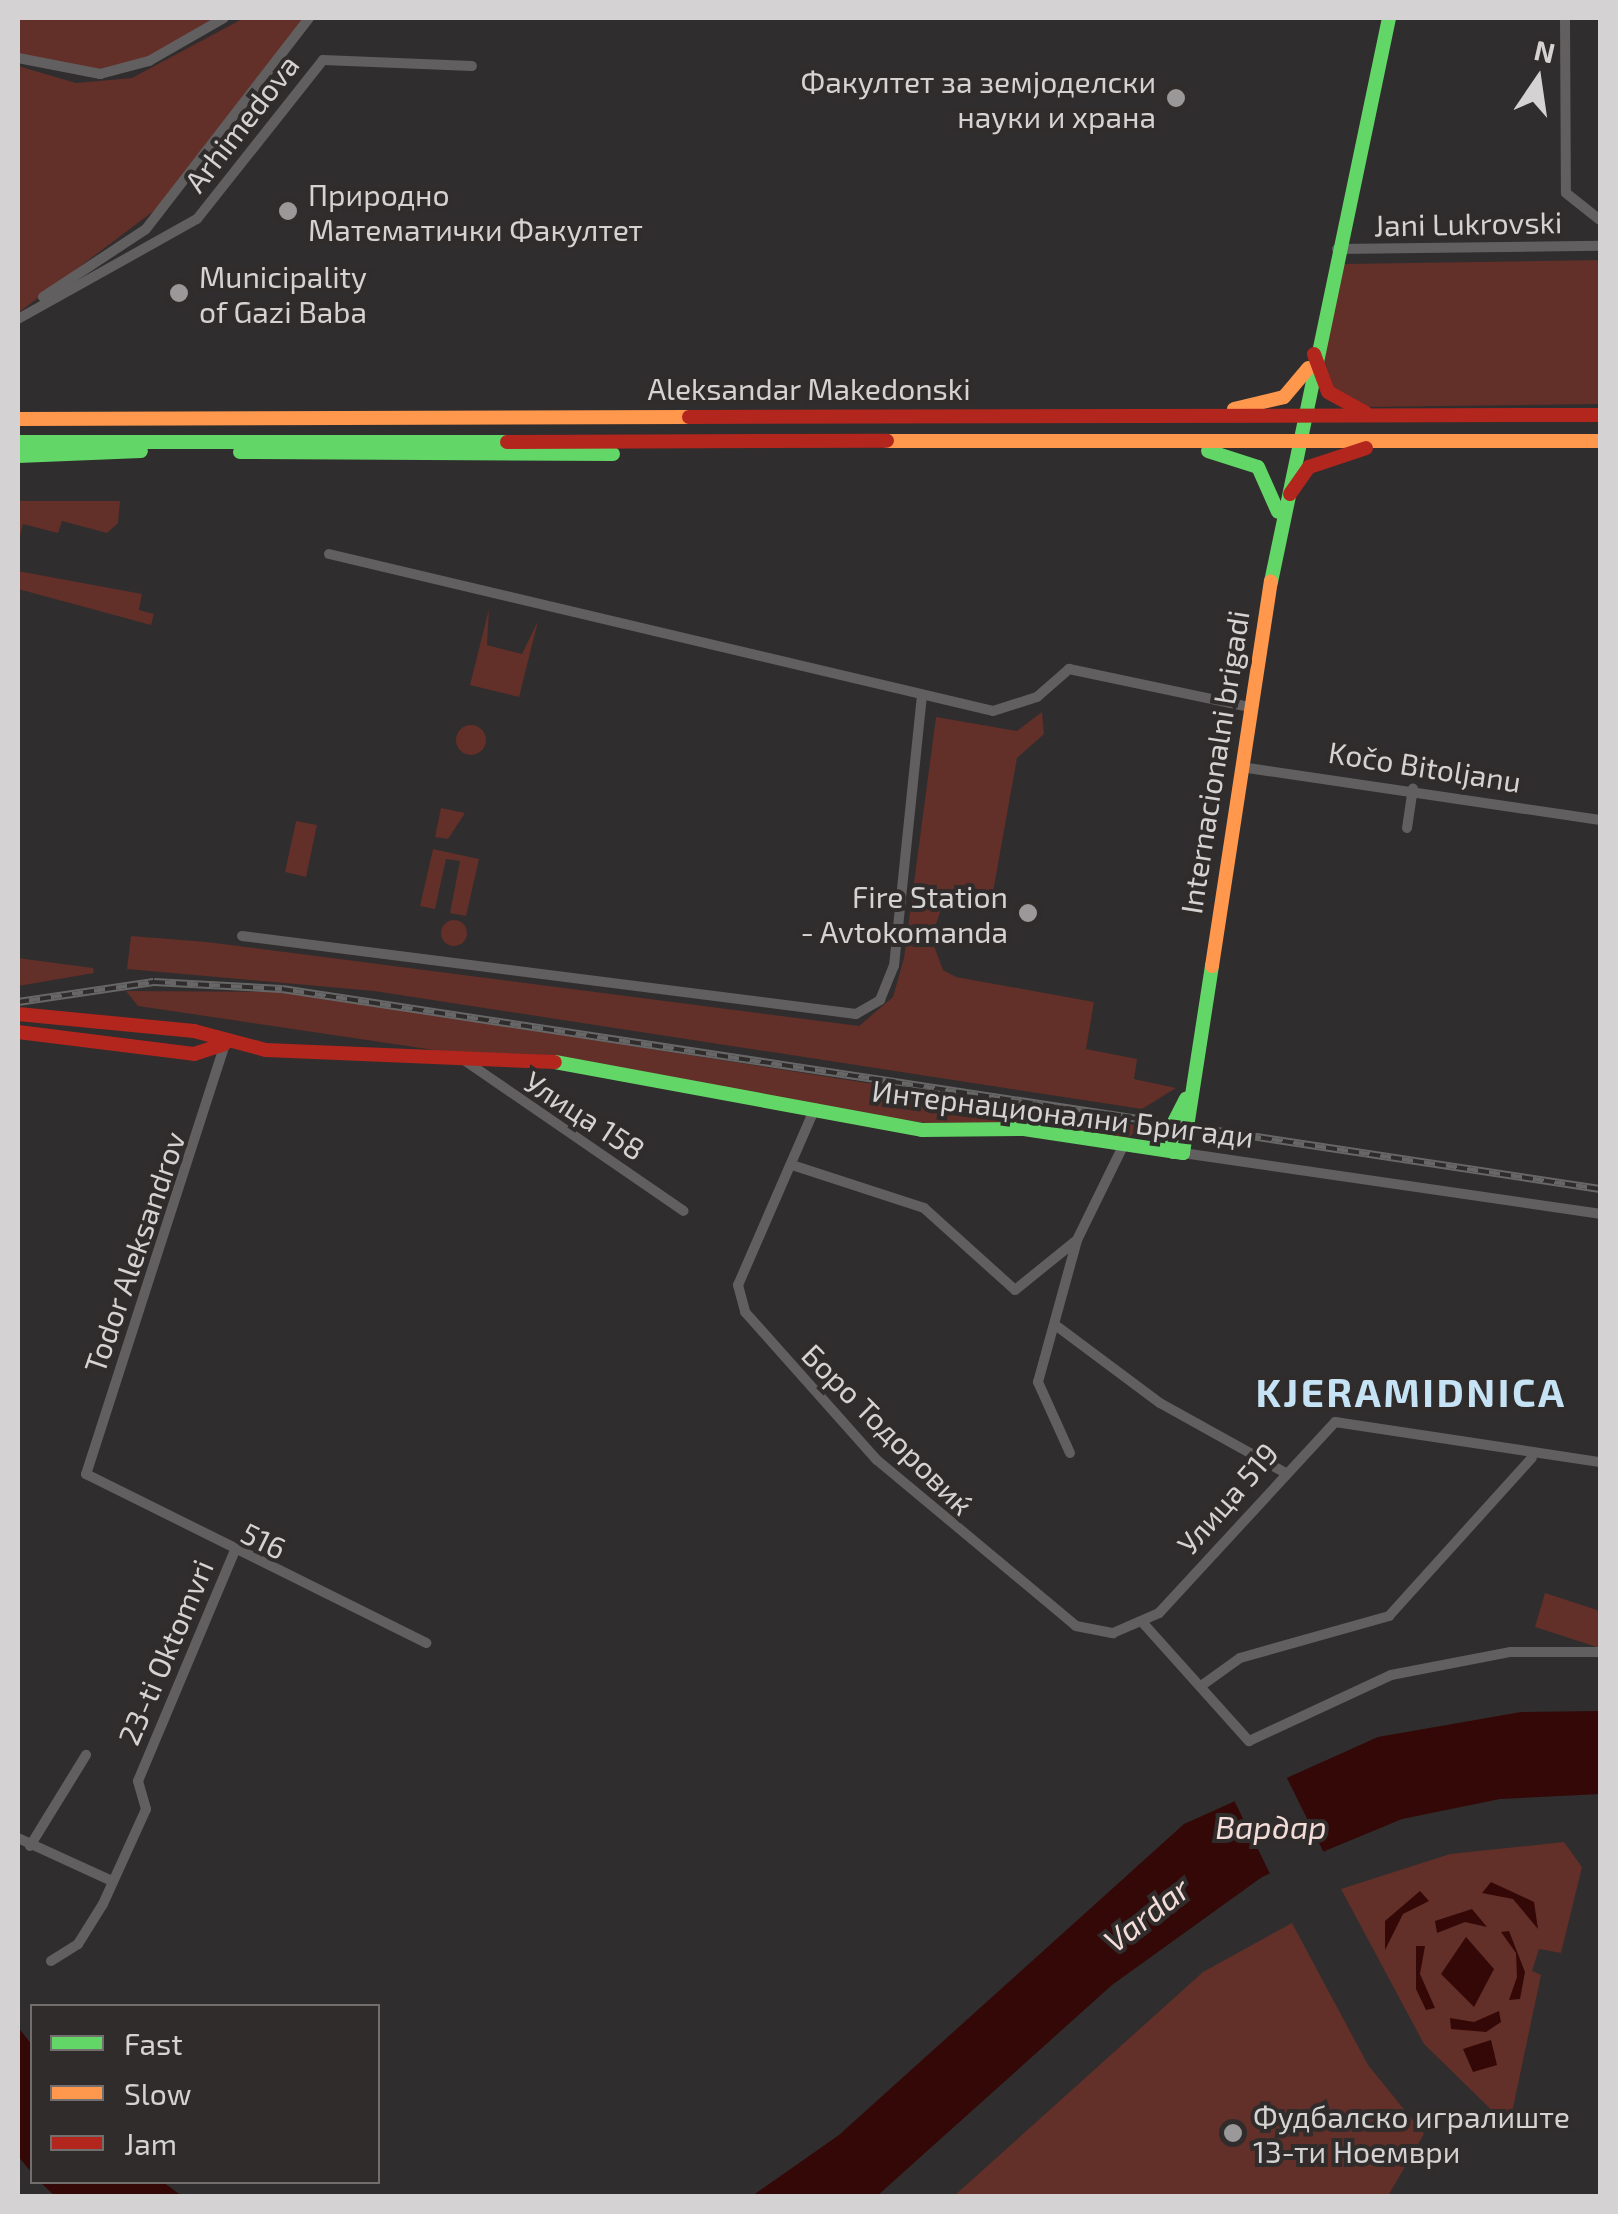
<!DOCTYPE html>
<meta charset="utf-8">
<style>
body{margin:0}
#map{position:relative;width:1618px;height:2214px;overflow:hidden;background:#2f2d2d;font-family:"Exo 2",sans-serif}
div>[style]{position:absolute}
.green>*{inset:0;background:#622f29}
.round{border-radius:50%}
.water>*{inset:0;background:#340806}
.pier>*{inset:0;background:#2f2d2d}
.street>*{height:10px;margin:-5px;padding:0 5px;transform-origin:5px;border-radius:5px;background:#615f5f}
.fast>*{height:14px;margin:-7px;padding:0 7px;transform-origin:7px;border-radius:7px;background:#63d668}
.slow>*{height:14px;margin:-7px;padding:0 7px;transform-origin:7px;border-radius:7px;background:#ff974d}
.jam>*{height:14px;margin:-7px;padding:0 7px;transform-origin:7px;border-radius:7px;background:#b3261e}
.rail>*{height:8px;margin-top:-4px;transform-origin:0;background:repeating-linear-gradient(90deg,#302c2c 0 11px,#686767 0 22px);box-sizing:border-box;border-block:2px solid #686767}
.dots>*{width:28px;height:28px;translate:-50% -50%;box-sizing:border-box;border:5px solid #302c2c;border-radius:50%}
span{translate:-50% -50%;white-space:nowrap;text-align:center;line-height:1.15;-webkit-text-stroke:8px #302c2c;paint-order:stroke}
.poi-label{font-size:30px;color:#d4d2d2}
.right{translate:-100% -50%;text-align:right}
.left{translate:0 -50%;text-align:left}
.street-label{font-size:30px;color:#d4d2d2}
.water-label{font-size:32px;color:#f4ddd9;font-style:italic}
.district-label{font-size:40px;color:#c6e2f5;font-weight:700;letter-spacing:2.5px}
.frame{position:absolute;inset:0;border:20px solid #d4d2d2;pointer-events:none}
.legend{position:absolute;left:30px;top:2004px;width:350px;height:180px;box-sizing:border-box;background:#302c2c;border:2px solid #726e6e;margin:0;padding:12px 18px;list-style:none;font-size:30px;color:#d4d2d2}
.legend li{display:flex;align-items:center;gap:20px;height:50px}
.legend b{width:50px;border:2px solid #726e6e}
.north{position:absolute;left:1488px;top:30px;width:100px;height:100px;-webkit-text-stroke:8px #302c2c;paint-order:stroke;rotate:13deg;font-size:28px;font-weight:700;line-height:40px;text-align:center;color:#d4d2d2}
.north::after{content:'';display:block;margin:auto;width:35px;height:45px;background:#d4d2d2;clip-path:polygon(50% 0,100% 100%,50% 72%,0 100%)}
</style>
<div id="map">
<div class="green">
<i style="clip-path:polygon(18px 18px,224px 18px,149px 61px,82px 73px,18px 57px)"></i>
<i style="clip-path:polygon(244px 18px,305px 18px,159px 207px,18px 313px,18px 66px,76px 83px,132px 78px)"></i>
<i style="clip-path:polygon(1600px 260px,1600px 404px,1365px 407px,1333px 388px,1323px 358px,1342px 264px)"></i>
<i style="clip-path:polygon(18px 501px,120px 501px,118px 523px,107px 533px,62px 521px,58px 533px,23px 524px,18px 544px)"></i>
<i style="clip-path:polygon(18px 571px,142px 594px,139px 610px,154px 614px,151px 625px,18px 589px)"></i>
<i style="clip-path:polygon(489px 609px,487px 645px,522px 654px,538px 621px,519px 697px,470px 685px)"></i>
<i style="clip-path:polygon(1042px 712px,1044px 734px,1017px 758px,993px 892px,967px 887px,943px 904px,931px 938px,943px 970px,956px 977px,1094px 1002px,1086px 1049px,1137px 1059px,1134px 1079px,1176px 1088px,1142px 1109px,374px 991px,127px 969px,131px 936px,207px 942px,859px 1026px,893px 997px,904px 958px,936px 717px,1017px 731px)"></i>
<i class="round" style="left:456px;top:725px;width:30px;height:30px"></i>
<i style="clip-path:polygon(441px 808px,465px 813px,448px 839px,435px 837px)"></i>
<i style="clip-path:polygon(296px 821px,317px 825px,306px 877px,285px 872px)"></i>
<i style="clip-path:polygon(433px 849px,479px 859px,466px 916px,450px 913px,460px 861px,446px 859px,435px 909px,420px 906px)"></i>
<i class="round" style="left:441px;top:920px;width:26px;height:26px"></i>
<i style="clip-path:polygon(18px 958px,93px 968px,94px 973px,18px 986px)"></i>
<i style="clip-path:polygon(126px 991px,288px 992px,1141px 1126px,1123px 1143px,939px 1125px,138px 1006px)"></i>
<i style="clip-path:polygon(1545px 1593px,1600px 1611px,1600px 1648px,1535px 1627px)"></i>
<i style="clip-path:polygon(1564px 1842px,1582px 1867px,1561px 1953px,1539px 1949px,1532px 1971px,1541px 1975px,1509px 2127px,1424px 2044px,1341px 1889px,1450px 1854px)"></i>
<i style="clip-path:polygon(1292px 1923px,1368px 2065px,1424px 2134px,1388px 2196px,954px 2196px,1203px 1972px)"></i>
</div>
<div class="water">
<i style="clip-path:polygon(1600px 1711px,1600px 1794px,1500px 1799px,1402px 1819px,1262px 1877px,1112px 1985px,877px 2196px,752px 2196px,839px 2135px,1184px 1824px,1378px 1737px,1521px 1712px)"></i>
<i style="clip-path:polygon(1491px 1882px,1534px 1902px,1538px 1929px,1513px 1899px,1482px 1893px)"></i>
<i style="clip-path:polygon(1420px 1891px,1429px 1901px,1403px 1914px,1385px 1950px,1385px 1921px)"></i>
<i style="clip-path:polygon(1472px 1909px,1487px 1927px,1465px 1922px,1437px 1933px,1435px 1921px)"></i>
<i style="clip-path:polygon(1509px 1931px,1525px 1972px,1520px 1999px,1509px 2000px,1517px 1977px,1516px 1953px,1501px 1932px)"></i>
<i style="clip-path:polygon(1466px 1937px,1494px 1969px,1474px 2007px,1441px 1974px)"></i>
<i style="clip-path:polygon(1416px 1946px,1425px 1946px,1420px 1974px,1435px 2008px,1426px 2010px,1416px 1989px)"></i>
<i style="clip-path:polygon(1499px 2011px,1501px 2022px,1486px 2032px,1451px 2029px,1450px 2018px,1474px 2022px)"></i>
<i style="clip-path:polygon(18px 2027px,32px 2045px,32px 2173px,18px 2156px)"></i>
<i style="clip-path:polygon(1491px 2040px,1497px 2065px,1473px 2072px,1463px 2049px)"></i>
<i style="clip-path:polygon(40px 2182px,163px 2182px,182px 2196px,55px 2196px)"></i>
</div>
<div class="pier">
<i style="clip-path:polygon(1282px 1768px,1324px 1853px,1272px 1878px,1230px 1792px)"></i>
</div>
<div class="street">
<i style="left:1565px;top:18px;width:175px;rotate:89.7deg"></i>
<i style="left:1566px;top:193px;width:43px;rotate:38.5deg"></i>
<i style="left:18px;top:58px;width:84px;rotate:11deg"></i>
<i style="left:100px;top:74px;width:51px;rotate:-14.9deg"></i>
<i style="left:149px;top:61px;width:86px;rotate:-29.8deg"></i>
<i style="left:1337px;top:249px;width:263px;rotate:-0.7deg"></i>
<i style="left:43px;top:297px;width:123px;rotate:-33.4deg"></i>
<i style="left:146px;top:229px;width:267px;rotate:-52.3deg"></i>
<i style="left:18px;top:319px;width:205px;rotate:-29.2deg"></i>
<i style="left:197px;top:219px;width:203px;rotate:-51.6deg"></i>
<i style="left:323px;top:60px;width:149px;rotate:2.3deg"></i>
<i style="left:329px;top:554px;width:682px;rotate:13.3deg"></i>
<i style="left:993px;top:711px;width:46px;rotate:-17.7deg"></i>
<i style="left:1037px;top:697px;width:43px;rotate:-41.2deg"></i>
<i style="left:1069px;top:669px;width:185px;rotate:11.9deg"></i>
<i style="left:1241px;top:767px;width:363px;rotate:8.4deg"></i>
<i style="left:1407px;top:828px;width:40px;rotate:-81.5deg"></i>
<i style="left:242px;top:936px;width:619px;rotate:7.24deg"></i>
<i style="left:856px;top:1014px;width:28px;rotate:-30deg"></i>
<i style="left:880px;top:1000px;width:37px;rotate:-68deg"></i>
<i style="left:894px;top:966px;width:270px;rotate:-84.1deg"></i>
<i style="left:225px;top:1044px;width:452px;rotate:107.9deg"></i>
<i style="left:86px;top:1474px;width:380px;rotate:26.4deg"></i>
<i style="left:461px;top:1058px;width:270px;rotate:34.5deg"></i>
<i style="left:815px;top:1108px;width:193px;rotate:113.5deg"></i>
<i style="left:738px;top:1285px;width:28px;rotate:75deg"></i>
<i style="left:745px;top:1312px;width:198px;rotate:48.3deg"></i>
<i style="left:877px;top:1460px;width:259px;rotate:39.8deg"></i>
<i style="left:1076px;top:1626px;width:38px;rotate:11deg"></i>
<i style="left:1113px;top:1633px;width:50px;rotate:-23.5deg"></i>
<i style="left:1159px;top:1613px;width:260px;rotate:-47.3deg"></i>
<i style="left:1335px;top:1422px;width:268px;rotate:8.6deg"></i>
<i style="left:1183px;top:1153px;width:421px;rotate:8.3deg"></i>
<i style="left:792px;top:1165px;width:139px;rotate:18deg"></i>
<i style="left:924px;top:1208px;width:122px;rotate:42deg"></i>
<i style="left:1015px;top:1290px;width:80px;rotate:-38.9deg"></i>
<i style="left:1058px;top:1327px;width:127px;rotate:36.7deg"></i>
<i style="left:1160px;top:1403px;width:142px;rotate:29.1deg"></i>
<i style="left:1070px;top:1453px;width:78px;rotate:-114.3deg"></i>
<i style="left:1038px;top:1382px;width:147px;rotate:-74.6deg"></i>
<i style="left:1077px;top:1240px;width:105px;rotate:-63.9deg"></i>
<i style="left:1143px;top:1623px;width:159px;rotate:48.1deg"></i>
<i style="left:1249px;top:1741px;width:157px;rotate:-24.9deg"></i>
<i style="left:1391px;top:1675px;width:122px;rotate:-10.9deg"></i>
<i style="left:1511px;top:1652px;width:89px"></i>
<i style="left:1201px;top:1686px;width:48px;rotate:-35.7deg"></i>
<i style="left:1240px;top:1658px;width:155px;rotate:-15.7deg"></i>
<i style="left:1389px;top:1616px;width:213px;rotate:-47.9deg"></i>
<i style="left:18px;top:1838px;width:103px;rotate:24.6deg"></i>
<i style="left:30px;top:1846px;width:107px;rotate:-58.4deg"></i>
<i style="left:51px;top:1961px;width:32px;rotate:-32deg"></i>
<i style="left:78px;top:1944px;width:47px;rotate:-58deg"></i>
<i style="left:103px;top:1904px;width:104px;rotate:-65.6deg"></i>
<i style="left:146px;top:1809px;width:29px;rotate:-106deg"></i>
<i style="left:138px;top:1781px;width:247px;rotate:-67.2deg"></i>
</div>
<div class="fast">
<i style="left:18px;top:442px;width:489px"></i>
<i style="left:1208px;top:451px;width:52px;rotate:17.7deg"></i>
<i style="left:1258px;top:467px;width:49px;rotate:66deg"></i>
<i style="left:240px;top:452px;width:373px;rotate:0.3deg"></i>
<i style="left:18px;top:456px;width:123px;rotate:-2.3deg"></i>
<i style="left:1271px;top:582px;width:576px;rotate:-78.18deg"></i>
<i style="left:555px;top:1062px;width:373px;rotate:10.5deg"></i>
<i style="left:922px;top:1130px;width:102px;rotate:-0.6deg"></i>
<i style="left:1024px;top:1129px;width:161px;rotate:8.6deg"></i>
<i style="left:1183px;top:1153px;width:189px;rotate:-81.2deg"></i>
<i style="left:1173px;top:1152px;width:24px;rotate:-95deg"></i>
<i style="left:1171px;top:1128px;width:33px;rotate:-63deg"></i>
</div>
<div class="slow">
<i style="left:1234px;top:409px;width:51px;rotate:-13.5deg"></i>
<i style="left:1284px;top:397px;width:38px;rotate:-50deg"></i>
<i style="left:18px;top:419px;width:671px;rotate:-0.17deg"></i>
<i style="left:887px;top:441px;width:713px"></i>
<i style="left:1212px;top:966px;width:389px;rotate:-81.3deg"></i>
</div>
<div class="jam">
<i style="left:1314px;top:354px;width:40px;rotate:69.8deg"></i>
<i style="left:1328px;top:392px;width:43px;rotate:28.9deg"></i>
<i style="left:689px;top:417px;width:911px;rotate:-0.13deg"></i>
<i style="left:507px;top:442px;width:380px;rotate:-0.2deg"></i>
<i style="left:1290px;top:494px;width:33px;rotate:-55deg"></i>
<i style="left:1309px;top:467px;width:60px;rotate:-18.4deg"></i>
<i style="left:18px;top:1014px;width:177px;rotate:5.5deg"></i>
<i style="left:194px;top:1031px;width:74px;rotate:14.8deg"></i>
<i style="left:266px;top:1050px;width:289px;rotate:2.4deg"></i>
<i style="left:18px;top:1032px;width:177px;rotate:7.1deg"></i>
<i style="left:194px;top:1054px;width:32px;rotate:-18deg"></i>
</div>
<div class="rail">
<i style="left:18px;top:1002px;width:137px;rotate:-8.4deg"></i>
<i style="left:154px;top:982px;width:128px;rotate:3.1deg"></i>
<i style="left:282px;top:989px;width:1333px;rotate:8.63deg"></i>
</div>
<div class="dots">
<i style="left:1176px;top:98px;background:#9a9898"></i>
<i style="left:288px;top:211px;background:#9a9898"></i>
<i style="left:179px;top:293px;background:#9a9898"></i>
<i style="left:1028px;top:913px;background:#9a9898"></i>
<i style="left:1233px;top:2133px;background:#9a9898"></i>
</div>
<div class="poi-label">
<span class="right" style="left:1156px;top:98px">Факултет за земјоделски<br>науки и храна</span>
<span class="left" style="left:308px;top:211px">Природно<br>Математички Факултет</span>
<span class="left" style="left:199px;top:293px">Municipality<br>of Gazi Baba</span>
<span class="right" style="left:1008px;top:913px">Fire Station<br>- Avtokomanda</span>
<span class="left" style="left:1253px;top:2133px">Фудбалско игралиште<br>13-ти Ноември</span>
</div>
<div class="street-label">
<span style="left:241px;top:123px;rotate:-52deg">Arhimedova</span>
<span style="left:1468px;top:223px;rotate:-1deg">Jani Lukrovski</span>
<span style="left:809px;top:388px">Aleksandar Makedonski</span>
<span style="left:1214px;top:762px;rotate:-81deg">Internacionalni brigadi</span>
<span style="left:1425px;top:766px;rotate:9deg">Kočo Bitoljanu</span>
<span style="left:1063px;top:1113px;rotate:7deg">Интернационални Бригади</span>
<span style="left:585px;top:1115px;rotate:33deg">Улица 158</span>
<span style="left:134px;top:1252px;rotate:-71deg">Todor Aleksandrov</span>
<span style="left:888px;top:1429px;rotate:45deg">Боро Тодоровиќ</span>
<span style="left:1227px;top:1498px;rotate:-49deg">Улица 519</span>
<span style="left:264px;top:1540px;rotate:26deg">516</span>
<span style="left:165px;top:1652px;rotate:-67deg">23-ti Oktomvri</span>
</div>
<div class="water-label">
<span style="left:1271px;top:1826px">Вардар</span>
<span style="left:1146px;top:1914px;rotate:-38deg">Vardar</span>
</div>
<div class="district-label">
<span style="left:1411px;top:1391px">KJERAMIDNICA</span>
</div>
<div class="frame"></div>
<ul class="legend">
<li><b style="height:12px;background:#63d668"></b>Fast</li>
<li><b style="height:12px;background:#ff974d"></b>Slow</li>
<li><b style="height:12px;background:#b3261e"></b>Jam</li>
</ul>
<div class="north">N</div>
</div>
